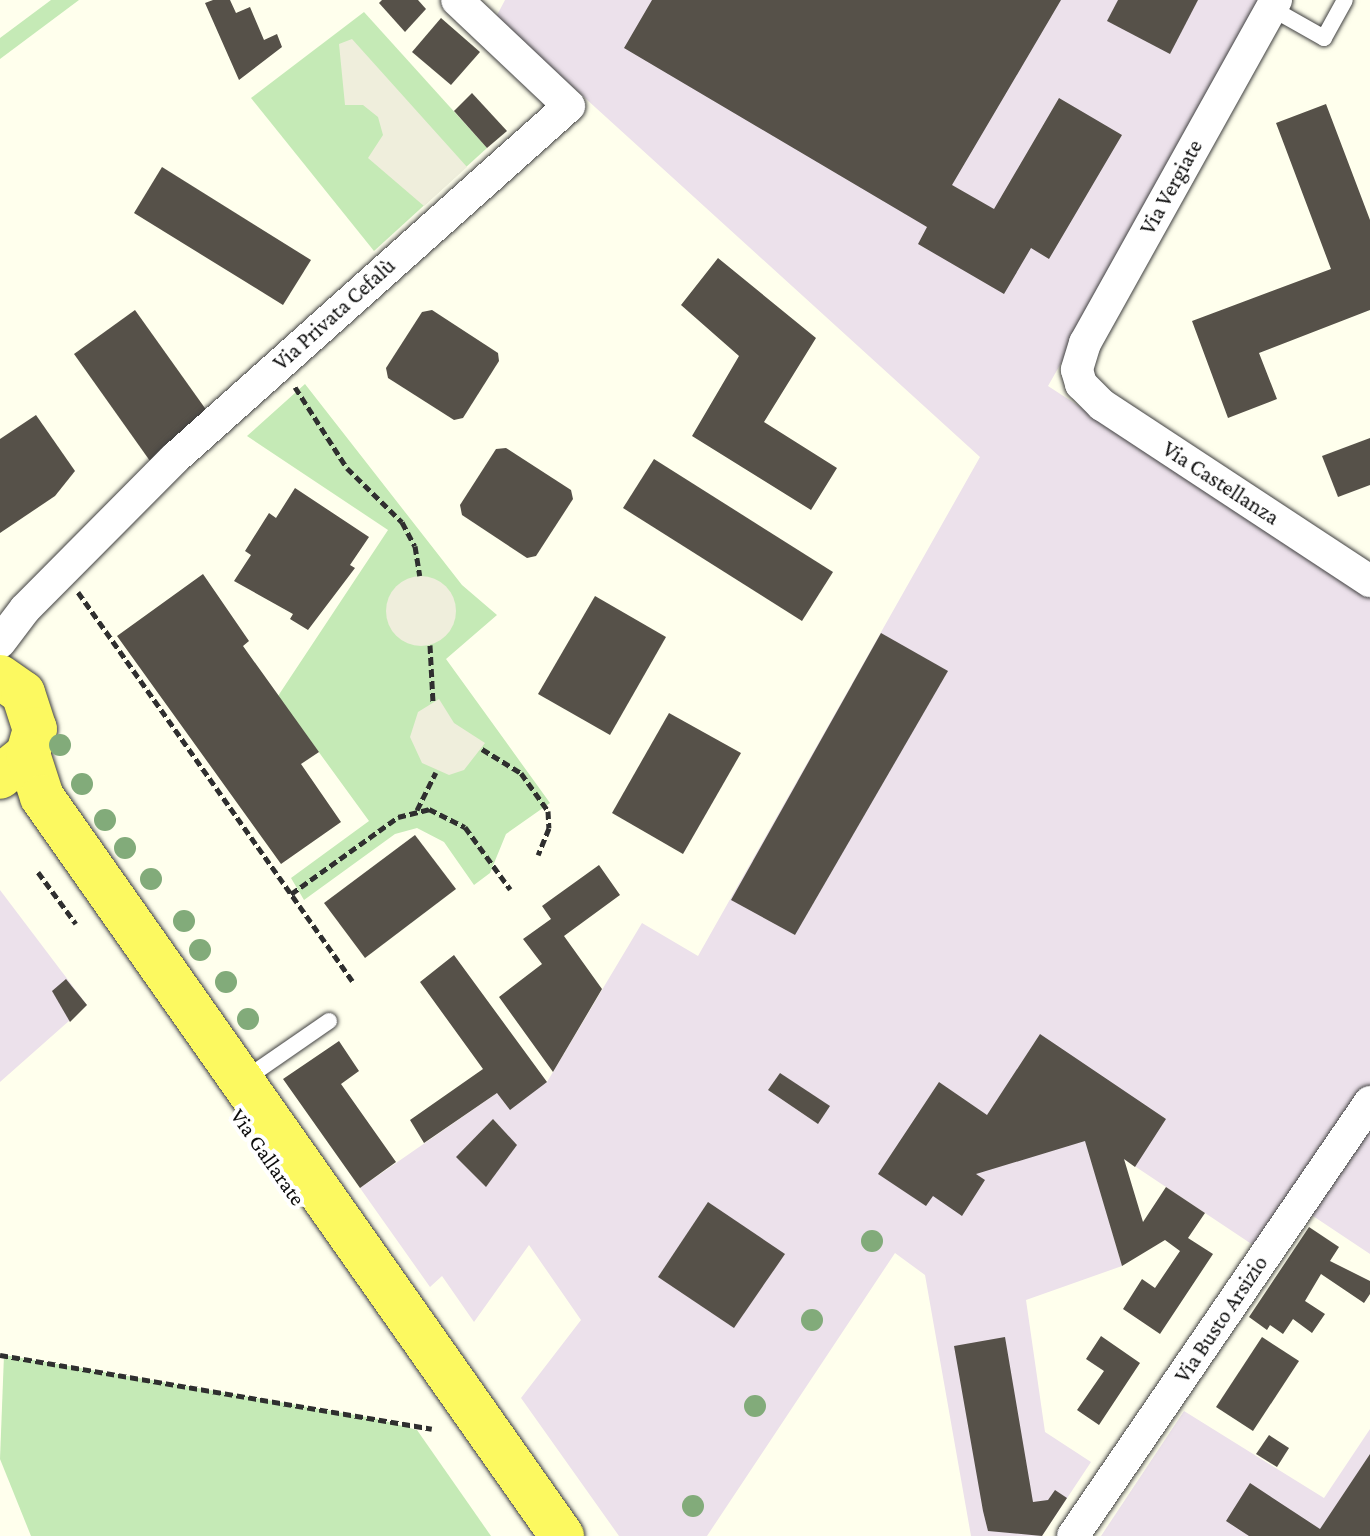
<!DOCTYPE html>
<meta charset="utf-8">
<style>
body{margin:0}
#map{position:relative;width:1370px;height:1536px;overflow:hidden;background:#ffffed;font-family:"Crimson Pro",serif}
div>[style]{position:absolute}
.industrial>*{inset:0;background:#ece1eb}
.green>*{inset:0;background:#c5eab6}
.plaza>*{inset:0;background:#efeedc}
.round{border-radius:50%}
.building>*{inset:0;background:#565149}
.path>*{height:5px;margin-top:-2.5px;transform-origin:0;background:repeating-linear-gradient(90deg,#2f2f2f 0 8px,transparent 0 12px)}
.roads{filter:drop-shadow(0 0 2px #404040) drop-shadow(0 0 2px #404040)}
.service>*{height:16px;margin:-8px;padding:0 8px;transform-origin:8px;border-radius:8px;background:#fff}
.minor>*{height:32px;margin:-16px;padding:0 16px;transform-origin:16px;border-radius:16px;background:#fff}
.primary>*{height:44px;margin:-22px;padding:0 22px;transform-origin:22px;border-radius:22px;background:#fcf960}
.trees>*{width:22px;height:22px;margin:-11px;border-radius:50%;background:#82ab7a}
span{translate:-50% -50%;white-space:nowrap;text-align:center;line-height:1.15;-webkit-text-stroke:8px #fff;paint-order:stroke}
.street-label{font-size:22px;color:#0d0d0d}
</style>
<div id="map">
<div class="industrial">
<i style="clip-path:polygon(505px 0,1269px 0,1048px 386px,1370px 595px,1370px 1089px,1262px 1251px,1094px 1139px,1086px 1141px,1122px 1266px,1026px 1300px,1045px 1432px,1091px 1462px,1042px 1536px,971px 1536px,925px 1275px,895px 1253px,707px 1536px,619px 1536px,521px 1398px,581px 1320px,529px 1245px,474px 1322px,442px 1276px,430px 1287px,360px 1188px,497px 1093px,547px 1082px,642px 923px,698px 956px,980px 457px,496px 17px)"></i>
<i style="clip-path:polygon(0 890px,87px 1005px,0 1082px)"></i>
<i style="clip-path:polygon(1370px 1108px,1370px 1254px,1301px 1208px)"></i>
<i style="clip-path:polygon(1184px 1411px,1324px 1498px,1370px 1429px,1370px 1536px,1101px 1536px)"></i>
</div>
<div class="green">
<i style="clip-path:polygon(51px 0,79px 0,0 59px,0 38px)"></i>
<i style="clip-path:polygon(364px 12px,487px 148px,374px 251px,251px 98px)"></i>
<i style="clip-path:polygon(305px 384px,462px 585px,497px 615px,446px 659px,550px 803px,506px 834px,490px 873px,474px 885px,444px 842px,417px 828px,395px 834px,304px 900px,291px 878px,369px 821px,278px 696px,388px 530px,247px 436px)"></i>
<i style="clip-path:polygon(4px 1355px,378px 1419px,417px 1430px,491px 1536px,31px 1536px,0 1459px)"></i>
</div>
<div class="plaza">
<i style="clip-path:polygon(352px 39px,467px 167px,424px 206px,368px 158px,383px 135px,378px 117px,363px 105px,345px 105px,339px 44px)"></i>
<i class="round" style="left:386px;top:576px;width:70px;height:70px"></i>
<i style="clip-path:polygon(439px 699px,454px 723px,485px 743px,464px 770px,449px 775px,422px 763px,410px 737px,418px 712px)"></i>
</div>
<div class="building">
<i style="clip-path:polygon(213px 0,230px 0,236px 13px,250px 7px,264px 40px,277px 34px,282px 47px,239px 80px,205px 3px)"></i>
<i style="clip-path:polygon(382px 0,418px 0,426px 9px,405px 32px,379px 3px)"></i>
<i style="clip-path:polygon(652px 0,1061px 0,952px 185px,994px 209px,1059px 98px,1122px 135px,1049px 259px,1031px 248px,1004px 294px,918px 244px,927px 227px,624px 48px)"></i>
<i style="clip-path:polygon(1118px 0,1198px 0,1170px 54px,1107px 21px)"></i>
<i style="clip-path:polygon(441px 18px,480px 52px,451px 85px,412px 52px)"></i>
<i style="clip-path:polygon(472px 93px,507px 131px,487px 148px,454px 111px)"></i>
<i style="clip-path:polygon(1326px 104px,1370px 220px,1370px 310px,1259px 353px,1277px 399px,1228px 418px,1192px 321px,1331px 269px,1276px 123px)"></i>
<i style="clip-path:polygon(162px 167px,311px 260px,283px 305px,134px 213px)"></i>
<i style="clip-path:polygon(718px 258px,816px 338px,764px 422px,837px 468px,811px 510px,692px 436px,739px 356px,681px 305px)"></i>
<i style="clip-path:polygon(135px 310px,207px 411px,150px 461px,74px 354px)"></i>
<i style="clip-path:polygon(432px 310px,498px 353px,499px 361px,463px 418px,454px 420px,388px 378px,386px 368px,422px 312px)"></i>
<i style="clip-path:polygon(36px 415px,75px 471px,55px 496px,0 533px,0 439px)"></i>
<i style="clip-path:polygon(1370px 438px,1370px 485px,1338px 497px,1322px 456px)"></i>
<i style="clip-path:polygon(506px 448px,571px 490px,573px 499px,536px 556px,527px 558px,462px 515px,460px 505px,496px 449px)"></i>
<i style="clip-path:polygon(654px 459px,833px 572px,802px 621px,623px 508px)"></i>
<i style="clip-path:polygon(295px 488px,369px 537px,350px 565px,355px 568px,308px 630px,290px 619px,293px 614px,234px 581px,251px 555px,245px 551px,269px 513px,276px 518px)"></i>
<i style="clip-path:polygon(203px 574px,249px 641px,243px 646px,319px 752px,301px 764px,341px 822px,281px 864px,117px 636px)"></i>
<i style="clip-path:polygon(595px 596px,666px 637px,610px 735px,538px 694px)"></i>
<i style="clip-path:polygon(881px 633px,948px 671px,795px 935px,731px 900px)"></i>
<i style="clip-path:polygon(669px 713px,741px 753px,683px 854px,612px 813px)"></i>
<i style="clip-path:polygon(415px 835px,456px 889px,365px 958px,324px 903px)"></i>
<i style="clip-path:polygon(599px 865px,620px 895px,564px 936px,602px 989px,553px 1072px,499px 997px,542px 964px,523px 939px,551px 919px,542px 906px)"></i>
<i style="clip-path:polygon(454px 955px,547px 1082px,510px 1110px,497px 1093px,424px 1143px,410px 1120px,483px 1069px,420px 982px)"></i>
<i style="clip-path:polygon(66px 979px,87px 1005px,70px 1022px,52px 991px)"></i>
<i style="clip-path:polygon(1040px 1034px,1166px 1119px,1135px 1167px,1124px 1159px,1143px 1222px,1166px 1187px,1205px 1213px,1188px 1238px,1213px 1254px,1160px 1334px,1123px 1309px,1142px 1279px,1155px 1288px,1180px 1251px,1165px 1240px,1122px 1266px,1085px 1141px,976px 1174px,985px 1180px,962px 1216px,933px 1196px,926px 1206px,878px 1174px,939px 1082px,987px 1115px)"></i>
<i style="clip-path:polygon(339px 1041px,359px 1071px,341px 1084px,396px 1162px,360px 1188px,283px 1079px)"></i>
<i style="clip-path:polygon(780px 1073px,830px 1106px,818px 1124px,768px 1090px)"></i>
<i style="clip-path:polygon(493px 1119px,517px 1145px,486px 1187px,456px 1157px)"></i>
<i style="clip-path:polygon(708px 1202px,785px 1254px,734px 1328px,658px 1277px)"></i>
<i style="clip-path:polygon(1309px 1227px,1339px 1247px,1330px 1261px,1370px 1281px,1370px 1294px,1364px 1303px,1321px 1274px,1305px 1301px,1325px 1314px,1312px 1333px,1293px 1319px,1283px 1334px,1270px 1325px,1267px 1330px,1249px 1317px)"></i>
<i style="clip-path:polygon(1101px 1336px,1140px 1363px,1099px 1425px,1077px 1410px,1104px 1371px,1086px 1359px)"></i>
<i style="clip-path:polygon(1005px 1337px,1033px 1502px,1048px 1500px,1055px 1490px,1067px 1498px,1042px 1536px,988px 1531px,983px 1511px,954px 1346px)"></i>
<i style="clip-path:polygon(1262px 1337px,1299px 1361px,1253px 1431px,1216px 1407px)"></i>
<i style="clip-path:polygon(1269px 1435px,1289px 1448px,1277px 1467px,1256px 1454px)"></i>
<i style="clip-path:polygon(1370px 1454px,1370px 1536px,1249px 1536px,1226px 1521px,1250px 1483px,1320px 1529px)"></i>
</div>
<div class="path">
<i style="left:295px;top:387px;width:96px;rotate:57.3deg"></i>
<i style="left:347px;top:468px;width:77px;rotate:44.5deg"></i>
<i style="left:402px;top:522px;width:27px;rotate:62deg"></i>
<i style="left:415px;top:546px;width:30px;rotate:81deg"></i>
<i style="left:78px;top:592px;width:476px;rotate:54.8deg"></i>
<i style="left:430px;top:645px;width:57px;rotate:87deg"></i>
<i style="left:482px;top:749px;width:46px;rotate:31.6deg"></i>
<i style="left:521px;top:773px;width:47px;rotate:54.6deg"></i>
<i style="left:548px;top:811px;width:17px;rotate:87deg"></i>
<i style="left:549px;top:828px;width:29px;rotate:112deg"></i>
<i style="left:417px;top:810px;width:42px;rotate:-63.4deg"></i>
<i style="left:38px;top:872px;width:64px;rotate:53.8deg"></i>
<i style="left:291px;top:894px;width:132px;rotate:-35.7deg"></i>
<i style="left:398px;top:817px;width:32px;rotate:-14deg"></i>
<i style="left:429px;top:809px;width:40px;rotate:26.6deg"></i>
<i style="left:465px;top:827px;width:77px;rotate:54deg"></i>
<i style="left:0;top:1355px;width:438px;rotate:9.7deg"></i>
</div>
<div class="roads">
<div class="service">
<i style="left:1271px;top:8px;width:61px;rotate:29.5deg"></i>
<i style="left:1324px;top:38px;width:43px;rotate:-61.1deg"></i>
<i style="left:245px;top:1079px;width:102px;rotate:-34.6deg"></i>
</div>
<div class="minor">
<i style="left:1276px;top:0;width:393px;rotate:119.1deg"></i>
<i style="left:1085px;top:343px;width:28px;rotate:107deg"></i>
<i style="left:1077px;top:370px;width:15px;rotate:74deg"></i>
<i style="left:1081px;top:384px;width:30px;rotate:45deg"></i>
<i style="left:1102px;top:405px;width:321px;rotate:33.3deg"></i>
<i style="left:0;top:642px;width:41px;rotate:-52.9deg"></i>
<i style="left:25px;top:609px;width:213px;rotate:-45.2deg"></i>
<i style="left:175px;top:458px;width:528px;rotate:-41.78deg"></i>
<i style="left:569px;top:106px;width:154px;rotate:-136.6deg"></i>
<i style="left:1073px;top:1536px;width:526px;rotate:-55.61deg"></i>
</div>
<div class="primary">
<i style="left:0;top:677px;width:28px;rotate:35deg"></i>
<i style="left:23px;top:693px;width:38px;rotate:72deg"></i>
<i style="left:35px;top:729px;width:26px;rotate:106deg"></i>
<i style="left:28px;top:754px;width:36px;rotate:141deg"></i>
<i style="left:28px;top:754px;width:45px;rotate:72deg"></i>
<i style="left:42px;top:797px;width:904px;rotate:54.87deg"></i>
</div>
</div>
<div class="trees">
<i style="left:60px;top:745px"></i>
<i style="left:82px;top:784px"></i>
<i style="left:105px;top:820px"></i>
<i style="left:125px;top:848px"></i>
<i style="left:151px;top:879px"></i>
<i style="left:184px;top:921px"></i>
<i style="left:200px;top:950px"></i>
<i style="left:226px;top:982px"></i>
<i style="left:248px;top:1019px"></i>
<i style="left:872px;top:1241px"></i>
<i style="left:812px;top:1320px"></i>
<i style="left:755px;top:1406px"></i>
<i style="left:693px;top:1506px"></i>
</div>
<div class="street-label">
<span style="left:1171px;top:187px;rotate:-61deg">Via Vergiate</span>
<span style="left:334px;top:314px;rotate:-42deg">Via Privata Cefalù</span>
<span style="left:1221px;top:483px;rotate:33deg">Via Castellanza</span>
<span style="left:268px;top:1157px;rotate:55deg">Via Gallarate</span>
<span style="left:1221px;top:1319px;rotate:-56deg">Via Busto Arsizio</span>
</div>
</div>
